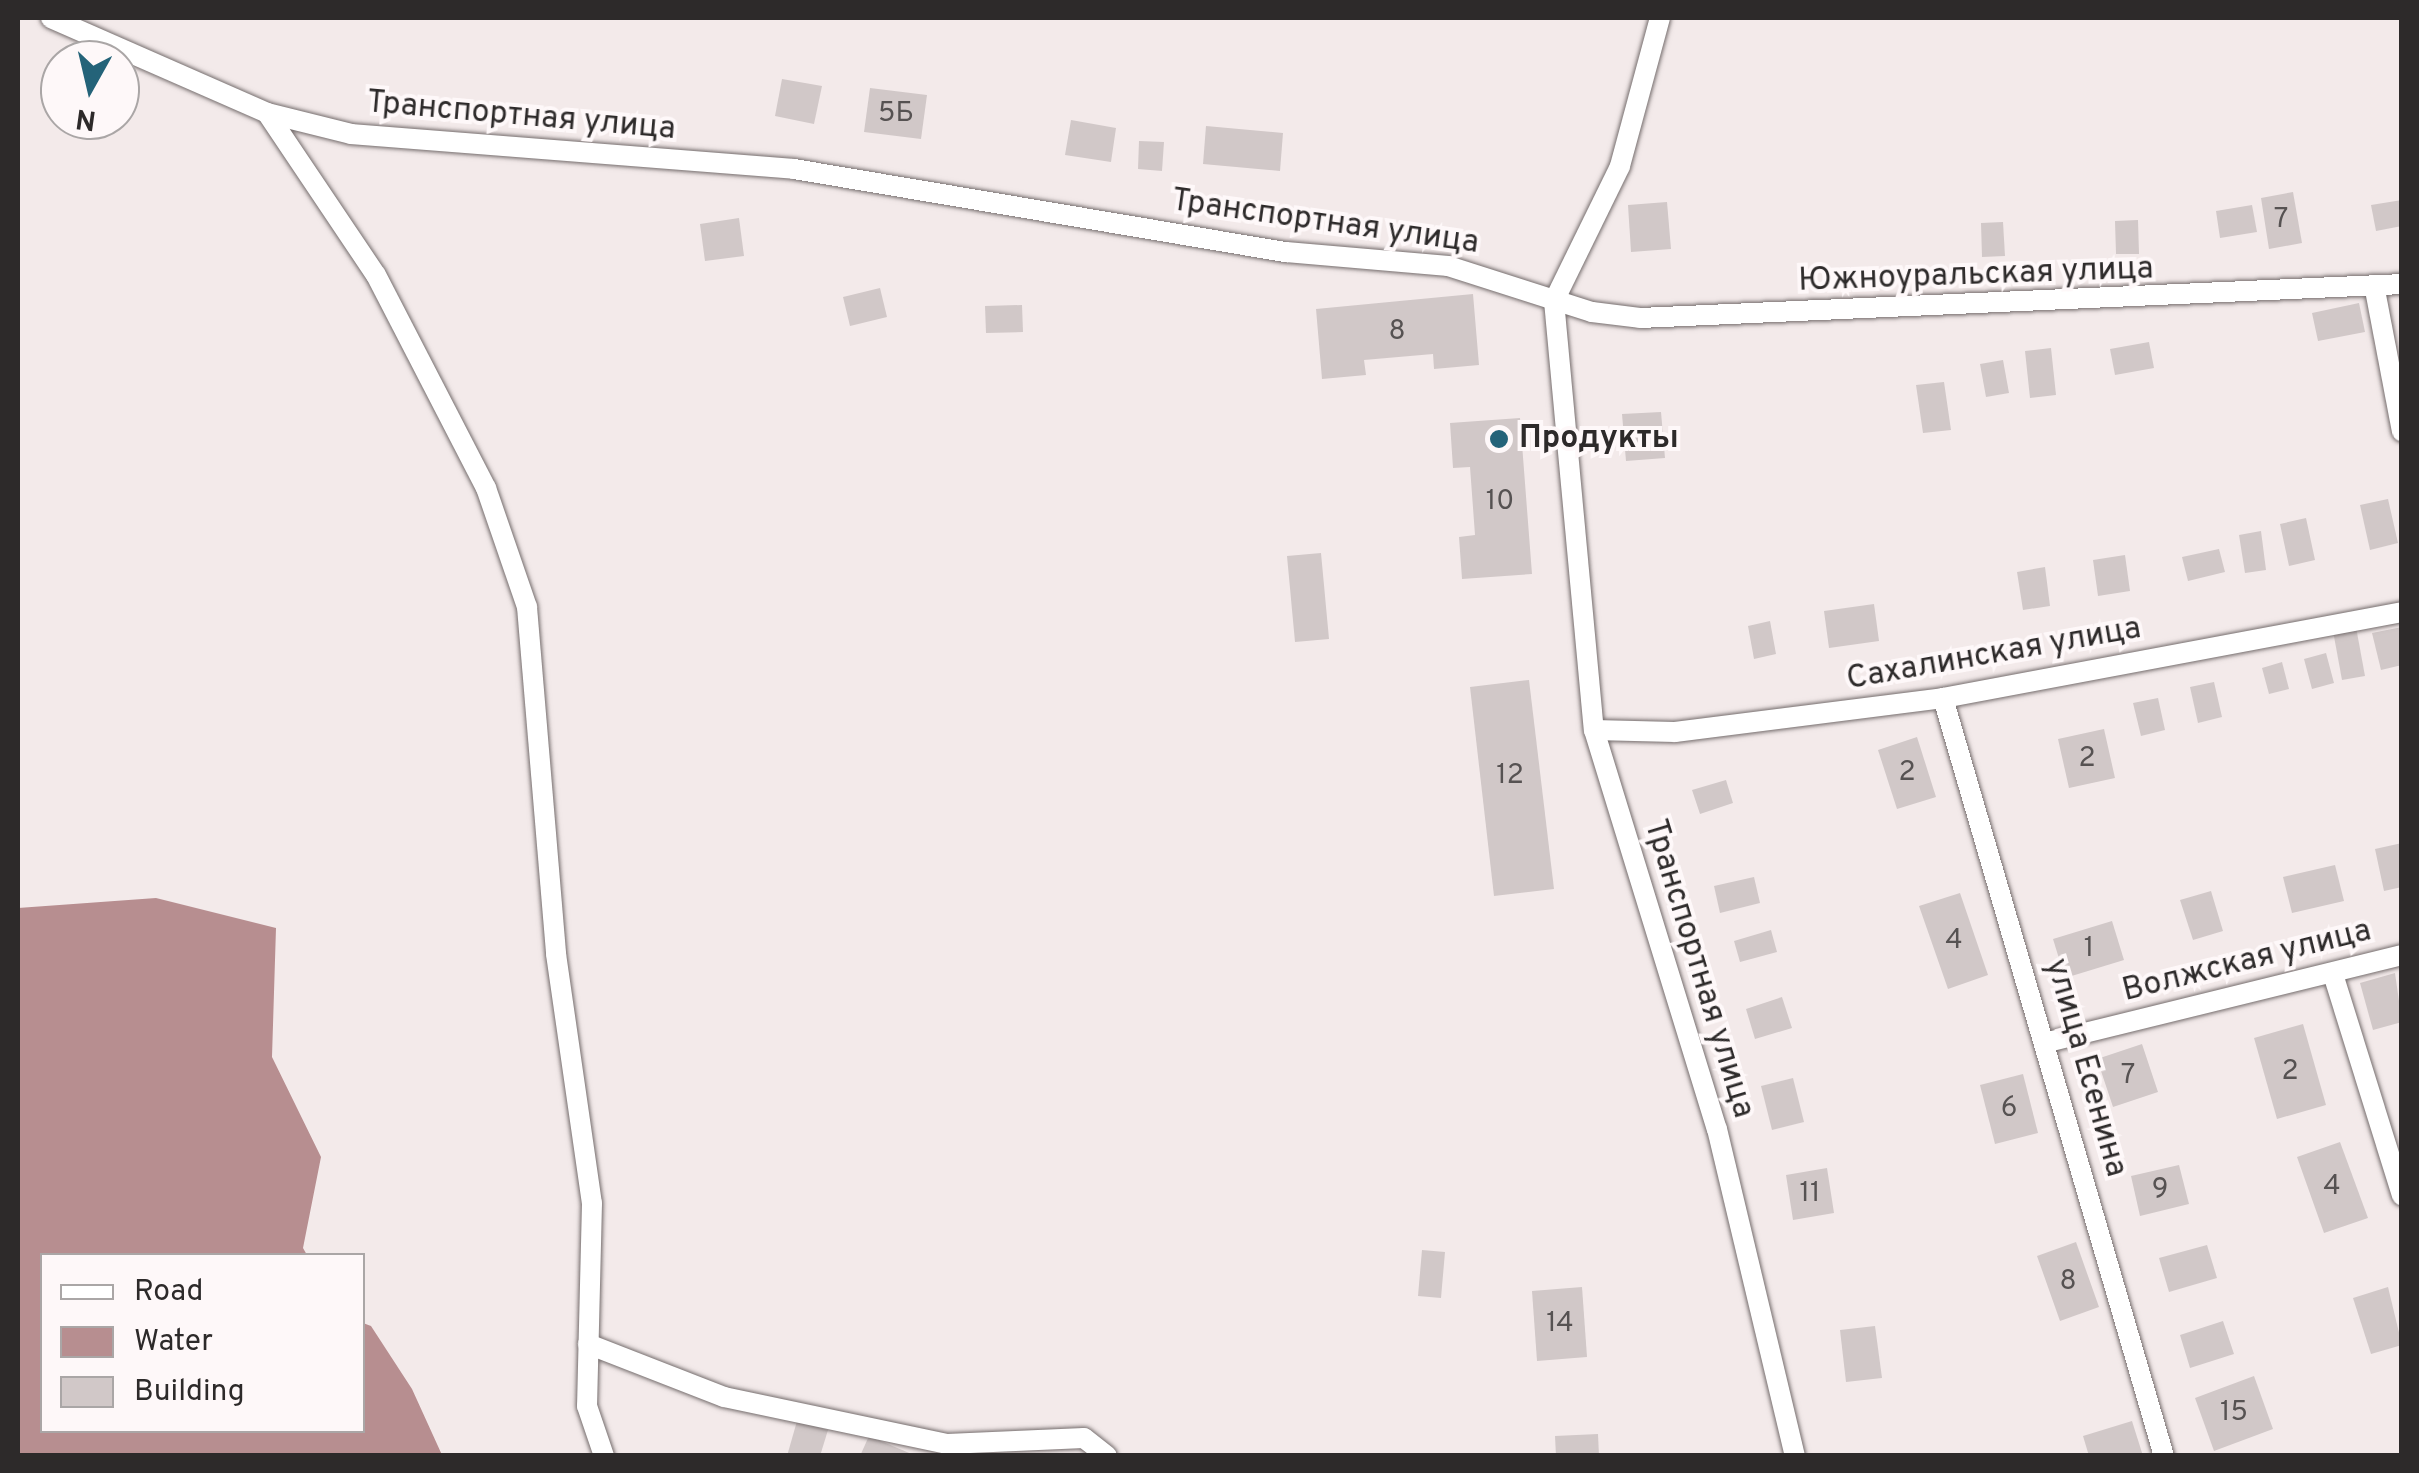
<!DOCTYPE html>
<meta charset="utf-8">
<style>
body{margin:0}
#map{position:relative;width:2419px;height:1473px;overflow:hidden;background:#f3eaea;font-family:Overpass,sans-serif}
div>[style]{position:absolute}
.water>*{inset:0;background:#b78e90}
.building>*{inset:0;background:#d1c8c8}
.roads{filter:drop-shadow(0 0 2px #756d6d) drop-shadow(0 0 2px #756d6d)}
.street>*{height:20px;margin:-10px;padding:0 10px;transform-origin:10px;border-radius:10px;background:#fff}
.dots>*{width:28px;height:28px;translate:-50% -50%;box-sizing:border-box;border:5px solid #fef8f9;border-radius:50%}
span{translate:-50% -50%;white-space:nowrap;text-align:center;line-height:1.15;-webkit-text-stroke:8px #fef8f9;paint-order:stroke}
.number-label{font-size:28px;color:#565252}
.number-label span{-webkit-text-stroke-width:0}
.street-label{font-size:32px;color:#2d2a2a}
.poi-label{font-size:32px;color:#2d2a2a;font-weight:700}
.left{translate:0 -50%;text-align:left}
.frame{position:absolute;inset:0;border:20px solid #2d2a2a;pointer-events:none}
.legend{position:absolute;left:40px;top:1253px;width:325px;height:180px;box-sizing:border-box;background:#fef8f9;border:2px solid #aaa6a6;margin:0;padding:12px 18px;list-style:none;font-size:30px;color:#2d2a2a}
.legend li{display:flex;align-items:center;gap:20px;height:50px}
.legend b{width:50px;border:2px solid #aaa6a6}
.north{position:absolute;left:40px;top:40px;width:100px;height:100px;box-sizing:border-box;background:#fef8f9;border:2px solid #aaa6a6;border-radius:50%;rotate:188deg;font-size:28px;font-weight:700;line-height:40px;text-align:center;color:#2d2a2a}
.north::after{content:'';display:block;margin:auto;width:35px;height:45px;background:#246379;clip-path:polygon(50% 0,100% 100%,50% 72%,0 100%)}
</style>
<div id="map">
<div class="water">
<i style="clip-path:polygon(156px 898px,276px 928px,272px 1057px,321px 1157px,303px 1248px,307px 1255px,42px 1256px,42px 1430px,362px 1430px,363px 1323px,371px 1326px,412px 1389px,442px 1455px,18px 1455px,18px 908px)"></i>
</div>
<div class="building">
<i style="clip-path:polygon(782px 79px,822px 86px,814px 124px,775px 116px)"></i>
<i style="clip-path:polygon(870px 88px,927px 95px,921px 139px,864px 132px)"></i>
<i style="clip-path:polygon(1071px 120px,1116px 128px,1111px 162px,1065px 155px)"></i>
<i style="clip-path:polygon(1206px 126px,1283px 133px,1280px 171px,1203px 164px)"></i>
<i style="clip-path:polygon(1139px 141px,1164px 142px,1162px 171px,1138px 169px)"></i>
<i style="clip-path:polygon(2293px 192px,2302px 243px,2269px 249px,2261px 198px)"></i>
<i style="clip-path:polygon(2402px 200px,2402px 226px,2376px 231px,2371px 205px)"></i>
<i style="clip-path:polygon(1667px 202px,1671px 249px,1631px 252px,1628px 205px)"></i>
<i style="clip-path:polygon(2252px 205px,2257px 232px,2220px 238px,2216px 211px)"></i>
<i style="clip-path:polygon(739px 218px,744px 256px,705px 261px,700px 224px)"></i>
<i style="clip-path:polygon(2138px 220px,2139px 254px,2116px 254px,2115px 221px)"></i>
<i style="clip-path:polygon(2003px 222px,2005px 256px,1982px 257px,1981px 223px)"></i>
<i style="clip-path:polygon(880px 288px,887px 317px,850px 326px,843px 297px)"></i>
<i style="clip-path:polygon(1473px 294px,1479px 365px,1434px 369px,1433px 354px,1364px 360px,1366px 375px,1322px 379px,1316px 309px)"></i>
<i style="clip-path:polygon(2359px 303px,2365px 332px,2318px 341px,2312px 313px)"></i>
<i style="clip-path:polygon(1022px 305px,1023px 332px,986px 333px,985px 306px)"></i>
<i style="clip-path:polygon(2149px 342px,2154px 368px,2115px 375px,2110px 349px)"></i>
<i style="clip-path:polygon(2051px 348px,2056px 395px,2030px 398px,2025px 351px)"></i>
<i style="clip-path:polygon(2003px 360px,2009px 393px,1986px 397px,1980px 364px)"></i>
<i style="clip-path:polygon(1944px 382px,1951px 430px,1923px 433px,1916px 385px)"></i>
<i style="clip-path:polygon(1661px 412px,1665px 458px,1626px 461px,1622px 414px)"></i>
<i style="clip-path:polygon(1520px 418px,1532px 574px,1462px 579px,1459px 537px,1475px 535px,1470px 467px,1453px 468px,1450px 423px)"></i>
<i style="clip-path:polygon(2388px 499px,2398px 543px,2370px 550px,2360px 505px)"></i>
<i style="clip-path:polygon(2306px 518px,2315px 560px,2289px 566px,2280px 524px)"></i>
<i style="clip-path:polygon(2261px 531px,2266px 570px,2245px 573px,2239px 535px)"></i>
<i style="clip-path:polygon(2219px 549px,2225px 572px,2188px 581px,2182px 557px)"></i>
<i style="clip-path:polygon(1321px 553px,1329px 639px,1295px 642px,1287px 556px)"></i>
<i style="clip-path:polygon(2125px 555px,2130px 591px,2098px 596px,2093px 560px)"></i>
<i style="clip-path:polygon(2045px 567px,2050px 606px,2023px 610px,2017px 572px)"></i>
<i style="clip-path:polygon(1874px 604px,1879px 641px,1829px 648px,1824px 611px)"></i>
<i style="clip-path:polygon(1770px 621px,1776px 654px,1754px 659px,1748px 626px)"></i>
<i style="clip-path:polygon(2356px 627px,2365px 676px,2342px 680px,2333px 631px)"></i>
<i style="clip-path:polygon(2402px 627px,2402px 665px,2381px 670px,2372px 633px)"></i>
<i style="clip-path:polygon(2326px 653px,2334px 683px,2312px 689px,2304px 659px)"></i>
<i style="clip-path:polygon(2282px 662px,2289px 689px,2269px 694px,2262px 668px)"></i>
<i style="clip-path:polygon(1529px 680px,1554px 889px,1494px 896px,1470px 687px)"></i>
<i style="clip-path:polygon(2214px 682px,2222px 717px,2198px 723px,2190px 687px)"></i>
<i style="clip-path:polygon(2158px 698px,2165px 730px,2141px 736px,2133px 703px)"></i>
<i style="clip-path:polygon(2104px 729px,2115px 778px,2069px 788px,2058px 739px)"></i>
<i style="clip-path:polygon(1917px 737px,1936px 797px,1897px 809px,1878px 750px)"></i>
<i style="clip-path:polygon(1726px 780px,1733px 803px,1700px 814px,1692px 790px)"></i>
<i style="clip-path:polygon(2402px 843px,2402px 887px,2384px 891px,2375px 849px)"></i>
<i style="clip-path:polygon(2335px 865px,2344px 901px,2292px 913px,2283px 877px)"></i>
<i style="clip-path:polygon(1754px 877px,1760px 903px,1720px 913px,1714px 886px)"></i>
<i style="clip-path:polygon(2211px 891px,2223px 931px,2193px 940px,2180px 900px)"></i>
<i style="clip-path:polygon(1960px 893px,1988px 975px,1948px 989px,1919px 906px)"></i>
<i style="clip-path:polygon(2112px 921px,2124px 960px,2065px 978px,2053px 939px)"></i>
<i style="clip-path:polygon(1771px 930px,1777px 952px,1740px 962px,1734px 941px)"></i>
<i style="clip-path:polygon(2395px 973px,2402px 1022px,2373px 1030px,2360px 983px)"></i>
<i style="clip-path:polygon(1782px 997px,1792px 1028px,1755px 1039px,1746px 1009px)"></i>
<i style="clip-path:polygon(2303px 1024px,2326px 1105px,2277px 1119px,2254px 1038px)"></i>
<i style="clip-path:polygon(2142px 1044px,2158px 1092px,2113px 1107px,2097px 1059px)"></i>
<i style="clip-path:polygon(2023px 1074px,2038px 1133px,1995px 1144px,1980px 1085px)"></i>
<i style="clip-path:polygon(1793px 1078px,1804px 1122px,1772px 1130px,1761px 1086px)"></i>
<i style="clip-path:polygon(2340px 1142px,2368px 1218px,2324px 1233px,2297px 1157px)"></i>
<i style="clip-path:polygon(2179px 1165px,2189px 1204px,2140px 1216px,2131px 1176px)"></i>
<i style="clip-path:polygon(1827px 1168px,1834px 1213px,1793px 1220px,1786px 1175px)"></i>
<i style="clip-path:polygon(2076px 1242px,2099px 1307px,2060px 1321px,2037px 1256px)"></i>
<i style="clip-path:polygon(2207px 1245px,2217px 1278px,2169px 1292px,2159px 1258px)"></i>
<i style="clip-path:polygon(1422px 1250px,1445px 1252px,1441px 1298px,1418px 1296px)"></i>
<i style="clip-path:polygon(1582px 1287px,1587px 1357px,1537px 1361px,1532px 1291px)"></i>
<i style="clip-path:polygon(2388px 1287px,2402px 1345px,2371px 1354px,2353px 1298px)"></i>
<i style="clip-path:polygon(2223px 1321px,2234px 1354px,2190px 1368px,2180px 1335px)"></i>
<i style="clip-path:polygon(1875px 1326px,1882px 1378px,1846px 1382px,1840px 1330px)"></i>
<i style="clip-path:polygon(2254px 1376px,2273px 1429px,2214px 1451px,2195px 1398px)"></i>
<i style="clip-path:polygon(797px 1421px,828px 1430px,820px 1456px,787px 1456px)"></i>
<i style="clip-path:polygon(2132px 1421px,2143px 1456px,2089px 1456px,2083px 1436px)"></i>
<i style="clip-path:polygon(1598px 1434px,1599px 1456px,1556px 1456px,1555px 1436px)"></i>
<i style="clip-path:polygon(869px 1436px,914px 1455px,914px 1456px,860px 1456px)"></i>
</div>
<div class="roads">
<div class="street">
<i style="left:51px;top:18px;width:236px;rotate:23.7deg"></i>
<i style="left:267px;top:113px;width:195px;rotate:56.1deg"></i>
<i style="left:376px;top:275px;width:240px;rotate:62.7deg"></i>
<i style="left:486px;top:488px;width:126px;rotate:71deg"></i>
<i style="left:527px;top:607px;width:348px;rotate:85.2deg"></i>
<i style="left:556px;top:954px;width:252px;rotate:81.8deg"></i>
<i style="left:592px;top:1203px;width:203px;rotate:91.4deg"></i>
<i style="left:587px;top:1406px;width:53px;rotate:71.2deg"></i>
<i style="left:267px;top:113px;width:87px;rotate:14deg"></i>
<i style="left:351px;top:134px;width:444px;rotate:4.5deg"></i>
<i style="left:794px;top:169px;width:499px;rotate:9.6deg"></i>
<i style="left:1286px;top:252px;width:163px;rotate:4.9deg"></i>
<i style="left:1448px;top:266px;width:151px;rotate:17.7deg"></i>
<i style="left:1592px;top:312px;width:48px;rotate:7.1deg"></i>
<i style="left:1640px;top:318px;width:763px;rotate:-2.55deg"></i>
<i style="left:2375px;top:290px;width:144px;rotate:79.2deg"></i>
<i style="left:1554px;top:301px;width:431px;rotate:84.7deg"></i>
<i style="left:1594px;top:730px;width:418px;rotate:72.9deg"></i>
<i style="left:1717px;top:1129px;width:336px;rotate:76.6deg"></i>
<i style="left:1554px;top:301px;width:150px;rotate:-63.9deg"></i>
<i style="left:1620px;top:166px;width:153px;rotate:-74.9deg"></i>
<i style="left:1943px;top:698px;width:790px;rotate:73.75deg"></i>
<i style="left:1594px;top:730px;width:81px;rotate:1.4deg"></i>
<i style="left:1675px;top:732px;width:270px;rotate:-7.2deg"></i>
<i style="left:1943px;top:698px;width:467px;rotate:-10.6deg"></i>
<i style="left:2333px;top:974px;width:232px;rotate:72.7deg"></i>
<i style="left:2048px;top:1042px;width:365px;rotate:-13.8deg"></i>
<i style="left:588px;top:1344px;width:146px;rotate:21.3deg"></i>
<i style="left:724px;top:1397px;width:228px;rotate:11.9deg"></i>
<i style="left:947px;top:1444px;width:137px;rotate:-2.5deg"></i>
<i style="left:1084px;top:1438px;width:29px;rotate:38deg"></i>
</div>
</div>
<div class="dots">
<i style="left:1499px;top:439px;background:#246379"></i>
</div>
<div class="number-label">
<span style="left:896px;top:114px">5Б</span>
<span style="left:2281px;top:220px">7</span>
<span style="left:1397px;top:332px">8</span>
<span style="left:1500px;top:502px">10</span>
<span style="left:2087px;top:759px">2</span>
<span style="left:1907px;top:773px">2</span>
<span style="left:1510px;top:776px">12</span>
<span style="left:1954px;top:941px">4</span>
<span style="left:2089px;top:949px">1</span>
<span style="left:2290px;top:1072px">2</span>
<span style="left:2128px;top:1076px">7</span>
<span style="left:2009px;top:1109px">6</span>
<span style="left:2332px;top:1187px">4</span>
<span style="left:2160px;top:1190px">9</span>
<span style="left:1810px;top:1194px">11</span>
<span style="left:2068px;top:1282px">8</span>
<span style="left:1560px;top:1324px">14</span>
<span style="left:2234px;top:1413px">15</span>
</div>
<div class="street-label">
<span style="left:521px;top:117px;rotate:5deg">Транспортная улица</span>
<span style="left:1325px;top:223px;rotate:8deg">Транспортная улица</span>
<span style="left:1976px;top:276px;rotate:-2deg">Южноуральская улица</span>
<span style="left:1994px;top:655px;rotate:-10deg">Сахалинская улица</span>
<span style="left:2247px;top:962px;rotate:-14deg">Волжская улица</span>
<span style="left:1698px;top:969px;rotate:73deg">Транспортная улица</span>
<span style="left:2085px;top:1068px;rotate:74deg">улица Есенина</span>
</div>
<div class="poi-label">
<span class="left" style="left:1519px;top:439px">Продукты</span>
</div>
<div class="frame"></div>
<ul class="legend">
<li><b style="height:12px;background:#fff"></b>Road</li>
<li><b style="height:28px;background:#b78e90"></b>Water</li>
<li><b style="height:28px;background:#d1c8c8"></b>Building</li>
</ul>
<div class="north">N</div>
</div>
